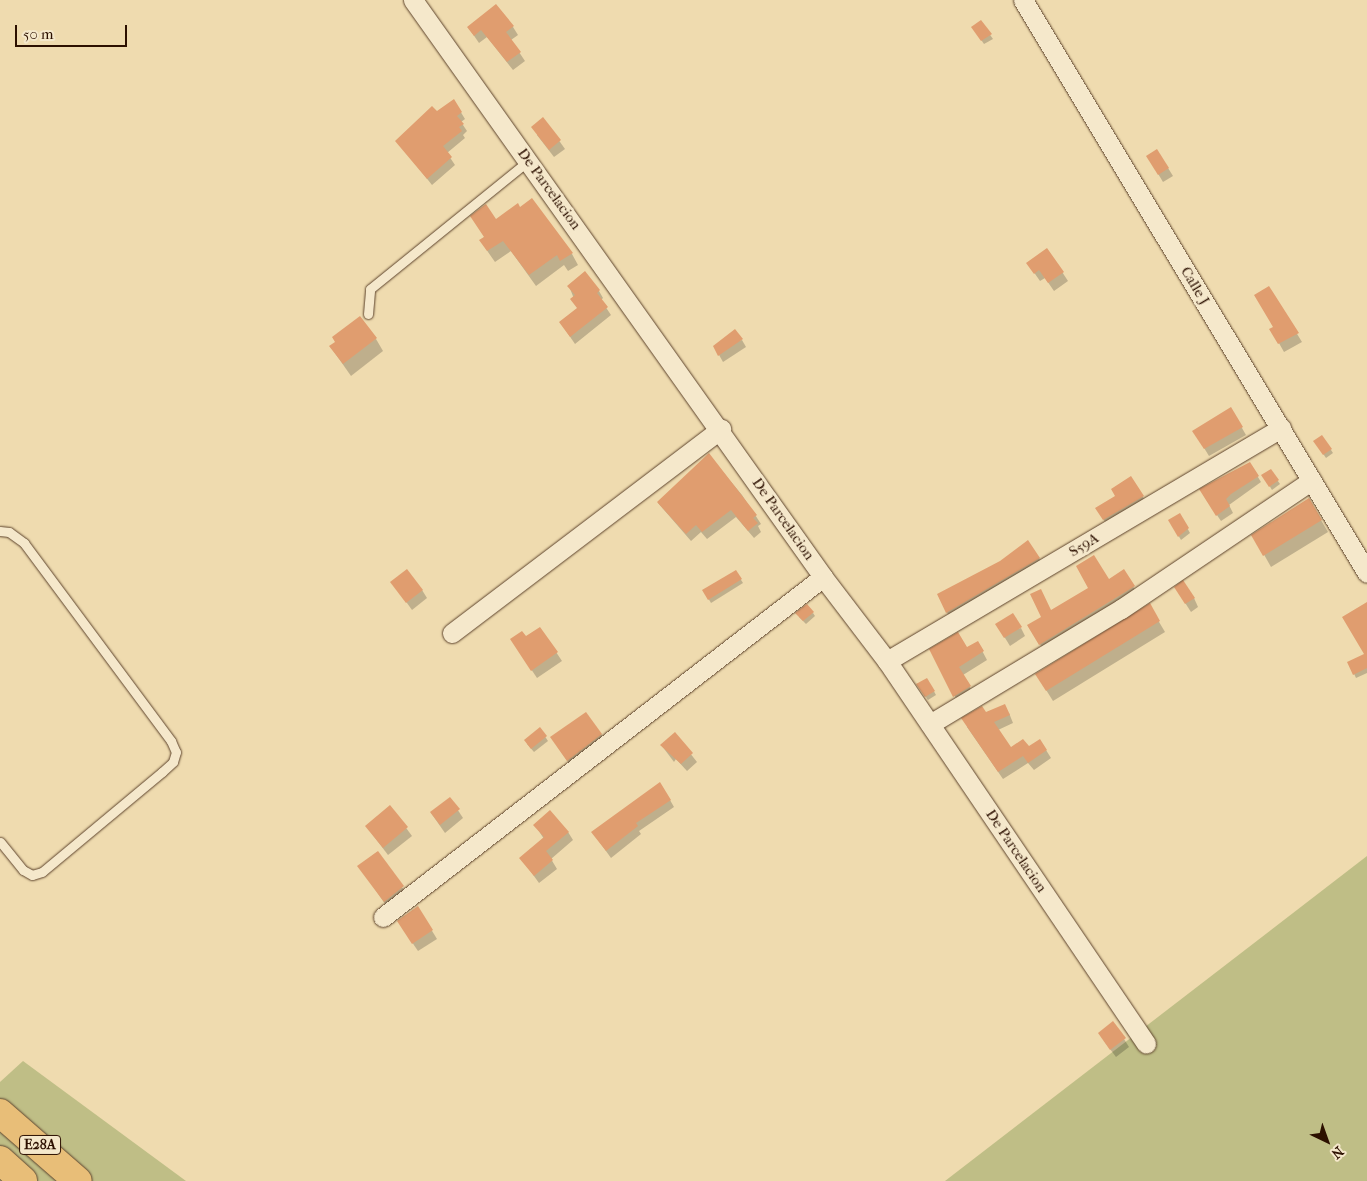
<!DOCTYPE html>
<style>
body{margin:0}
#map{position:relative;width:1367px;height:1181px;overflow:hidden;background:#efdbaf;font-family:"IM FELL French Canon",serif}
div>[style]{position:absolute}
.green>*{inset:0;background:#bfbe86}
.shadow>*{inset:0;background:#0003}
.building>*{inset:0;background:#e09d6f}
.roads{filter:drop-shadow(0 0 1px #5d432c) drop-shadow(0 0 1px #5d432c)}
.lane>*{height:9px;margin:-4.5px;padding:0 4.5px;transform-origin:4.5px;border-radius:4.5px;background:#f5e8cb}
.street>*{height:19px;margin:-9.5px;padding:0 9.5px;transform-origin:9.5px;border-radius:9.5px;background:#f5e8cb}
.highway>*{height:28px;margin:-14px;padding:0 14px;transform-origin:14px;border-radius:14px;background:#e8be78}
span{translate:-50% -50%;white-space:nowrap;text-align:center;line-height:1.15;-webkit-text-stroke:5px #f5e8cb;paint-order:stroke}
.shield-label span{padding:1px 4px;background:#f5e8cb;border:1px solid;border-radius:4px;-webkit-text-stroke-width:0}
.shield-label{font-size:14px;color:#2c1000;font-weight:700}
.street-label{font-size:15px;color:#2c1000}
.north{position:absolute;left:1302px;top:1116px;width:50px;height:50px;-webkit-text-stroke:4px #f5e8cb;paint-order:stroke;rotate:138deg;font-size:14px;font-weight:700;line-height:20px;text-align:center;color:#2c1000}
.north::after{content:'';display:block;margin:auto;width:18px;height:22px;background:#2c1000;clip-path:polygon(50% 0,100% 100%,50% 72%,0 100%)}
.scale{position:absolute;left:15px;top:25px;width:112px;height:22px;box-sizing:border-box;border:2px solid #2c1000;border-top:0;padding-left:6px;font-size:15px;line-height:18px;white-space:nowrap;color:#2c1000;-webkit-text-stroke:4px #f5e8cb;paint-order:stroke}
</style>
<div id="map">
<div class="green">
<i style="clip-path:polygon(1367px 856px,1367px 1181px,945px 1181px)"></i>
<i style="clip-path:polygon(23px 1061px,186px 1181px,0 1181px,0 1082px)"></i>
</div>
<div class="shadow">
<i style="clip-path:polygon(981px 22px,993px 39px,984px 44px,975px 31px)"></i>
<i style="clip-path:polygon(468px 27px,513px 27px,518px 35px,511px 40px,525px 61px,513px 70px,487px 37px,479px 43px)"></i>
<i style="clip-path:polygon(454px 101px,465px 119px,461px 122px,467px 131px,463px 135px,465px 138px,447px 153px,455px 165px,432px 185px,397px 141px)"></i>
<i style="clip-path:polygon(543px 118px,565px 149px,554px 157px,537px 135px)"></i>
<i style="clip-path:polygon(1148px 157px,1168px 168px,1173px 176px,1163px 182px)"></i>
<i style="clip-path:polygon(496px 221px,572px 254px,578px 265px,568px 271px,564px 265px,536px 286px,511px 251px,495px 262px,488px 252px,481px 241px)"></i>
<i style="clip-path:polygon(1047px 249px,1068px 281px,1054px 291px,1045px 278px,1040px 281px,1033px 271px)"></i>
<i style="clip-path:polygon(585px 273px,599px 291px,603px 298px,601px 300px,611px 315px,575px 344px,560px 322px,578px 309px,569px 286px)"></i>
<i style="clip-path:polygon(1269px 288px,1302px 342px,1284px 352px,1271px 329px,1275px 327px)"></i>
<i style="clip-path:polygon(376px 339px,383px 351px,351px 376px,330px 346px)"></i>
<i style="clip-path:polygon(742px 340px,746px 347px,723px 362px,714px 346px)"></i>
<i style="clip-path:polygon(1231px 409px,1246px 435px,1209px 456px,1198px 438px)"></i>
<i style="clip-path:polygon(1317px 445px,1331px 450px,1333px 453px,1326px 458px)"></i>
<i style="clip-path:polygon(709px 455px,742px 495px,761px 524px,758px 526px,761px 532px,754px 538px,736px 517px,707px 539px,701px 532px,691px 541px,658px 503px)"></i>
<i style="clip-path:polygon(1250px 464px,1261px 482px,1229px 505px,1233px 513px,1221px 521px,1204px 496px)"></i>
<i style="clip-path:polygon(1270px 470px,1280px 484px,1272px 490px,1263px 475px)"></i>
<i style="clip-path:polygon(1131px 478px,1147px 504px,1108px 527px,1097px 508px,1117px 496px)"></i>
<i style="clip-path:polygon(1309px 500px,1328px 532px,1271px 567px,1253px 535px)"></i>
<i style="clip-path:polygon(1180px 515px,1190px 533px,1181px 540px,1170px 521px)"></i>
<i style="clip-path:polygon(1039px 558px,1043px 566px,951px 620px,938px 595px)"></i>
<i style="clip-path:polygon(1124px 571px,1138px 595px,1045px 652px,1028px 626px)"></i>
<i style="clip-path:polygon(736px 572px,743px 583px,711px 603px,704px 591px)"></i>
<i style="clip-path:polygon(392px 582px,422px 590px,427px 598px,412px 610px)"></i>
<i style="clip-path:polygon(1180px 595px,1194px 598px,1198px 607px,1191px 612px)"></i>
<i style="clip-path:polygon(1149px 605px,1165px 632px,1053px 701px,1043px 685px)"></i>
<i style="clip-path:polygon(813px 613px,815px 616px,806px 624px,799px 617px)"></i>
<i style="clip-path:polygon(540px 628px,562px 661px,537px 678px,517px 648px)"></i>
<i style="clip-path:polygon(1021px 628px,1025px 636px,1010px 646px,1002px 633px)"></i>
<i style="clip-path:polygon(978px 643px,987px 660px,963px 675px,974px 695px,959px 704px,931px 650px,967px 649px)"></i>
<i style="clip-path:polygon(1349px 663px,1367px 666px,1367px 673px,1356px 678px)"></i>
<i style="clip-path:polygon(927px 679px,936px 695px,928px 700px,918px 685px)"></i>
<i style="clip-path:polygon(985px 713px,1009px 713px,1013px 723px,998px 730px,1011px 749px,1046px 750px,1051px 758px,1034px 770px,1028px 763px,1003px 779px,967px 727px)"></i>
<i style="clip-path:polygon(540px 729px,548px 741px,534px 752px,527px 744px)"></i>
<i style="clip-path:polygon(601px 734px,606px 742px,572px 768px,557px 746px)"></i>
<i style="clip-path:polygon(675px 734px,697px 762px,687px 771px,676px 759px,674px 762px,662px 746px)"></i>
<i style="clip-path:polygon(450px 798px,463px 818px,445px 833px,431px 813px)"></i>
<i style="clip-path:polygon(670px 800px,674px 807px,639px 831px,641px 834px,611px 858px,593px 833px)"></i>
<i style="clip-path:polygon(390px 806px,412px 836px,388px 855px,366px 826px)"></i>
<i style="clip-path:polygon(535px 825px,568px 832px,573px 840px,551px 859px,557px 869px,539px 883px,521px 858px,544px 839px)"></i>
<i style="clip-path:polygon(377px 852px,411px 900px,392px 914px,359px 866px)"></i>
<i style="clip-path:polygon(418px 908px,437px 939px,418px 951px,403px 929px)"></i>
<i style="clip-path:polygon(1124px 1039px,1129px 1047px,1116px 1057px,1104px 1041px)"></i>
</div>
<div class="building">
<i style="clip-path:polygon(496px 4px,514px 26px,506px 32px,521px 52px,507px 62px,481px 30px,474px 36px,467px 27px)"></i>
<i style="clip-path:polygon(981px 20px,992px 34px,981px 41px,971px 27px)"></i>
<i style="clip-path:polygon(454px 99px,462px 112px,457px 116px,464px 124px,459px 127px,462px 131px,443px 146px,452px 157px,427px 179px,395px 141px,432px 106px,437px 111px)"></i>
<i style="clip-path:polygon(543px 117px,561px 140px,549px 150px,531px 127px)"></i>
<i style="clip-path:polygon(1157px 149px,1169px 168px,1158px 175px,1146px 156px)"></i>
<i style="clip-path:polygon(532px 198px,573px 253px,560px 261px,557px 255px,529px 275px,503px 241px,487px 251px,479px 240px,484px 237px,470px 216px,486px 204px,496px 219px,518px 203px,520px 207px)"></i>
<i style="clip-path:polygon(1047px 248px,1064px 272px,1048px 283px,1039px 270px,1034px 274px,1026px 263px)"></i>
<i style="clip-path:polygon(585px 271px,600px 290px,597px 293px,608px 307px,570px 337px,559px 322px,577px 308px,570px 299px,575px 295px,567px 286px)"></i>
<i style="clip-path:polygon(1269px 286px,1299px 333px,1278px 344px,1269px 329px,1273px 327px,1254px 295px)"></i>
<i style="clip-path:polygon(360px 316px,377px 338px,343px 364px,329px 346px,335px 342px,332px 337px)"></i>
<i style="clip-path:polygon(735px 329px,743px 339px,718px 356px,713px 346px)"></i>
<i style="clip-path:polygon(1231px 407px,1243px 427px,1204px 449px,1192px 431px)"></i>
<i style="clip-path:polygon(1322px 435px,1332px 449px,1323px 455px,1313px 441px)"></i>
<i style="clip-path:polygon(709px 453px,757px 515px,753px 518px,758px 523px,748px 531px,731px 510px,702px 532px,696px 525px,686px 534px,657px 502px)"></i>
<i style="clip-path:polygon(1250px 462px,1259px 476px,1231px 494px,1226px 499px,1230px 506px,1216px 516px,1199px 489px)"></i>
<i style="clip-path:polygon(1271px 469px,1279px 480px,1269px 487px,1261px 475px)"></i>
<i style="clip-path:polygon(1131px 476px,1144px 496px,1103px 520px,1095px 508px,1115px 496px,1111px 489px)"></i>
<i style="clip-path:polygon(1309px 498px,1322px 520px,1263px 556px,1251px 535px)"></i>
<i style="clip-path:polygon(1180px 513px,1189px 528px,1178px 537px,1168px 520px)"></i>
<i style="clip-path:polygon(1028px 540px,1040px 558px,946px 613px,937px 594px,1000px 561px)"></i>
<i style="clip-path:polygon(1094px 555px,1109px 579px,1124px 569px,1135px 586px,1039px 645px,1027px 625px,1041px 617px,1030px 594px,1041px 589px,1051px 610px,1088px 588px,1076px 566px)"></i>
<i style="clip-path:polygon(407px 569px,423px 590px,406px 603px,390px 582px)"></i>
<i style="clip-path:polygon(736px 570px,742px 579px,708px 600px,702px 590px)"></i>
<i style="clip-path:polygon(1183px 580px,1195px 598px,1185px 604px,1174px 587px)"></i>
<i style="clip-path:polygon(1367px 602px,1367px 668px,1353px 675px,1347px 662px,1364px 654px,1342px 617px)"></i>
<i style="clip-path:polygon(1150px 603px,1160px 621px,1046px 691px,1035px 674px)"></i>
<i style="clip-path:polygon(807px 604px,814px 612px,803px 621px,795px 613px)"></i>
<i style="clip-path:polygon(1013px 613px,1022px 627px,1004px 638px,995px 624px)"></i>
<i style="clip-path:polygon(540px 627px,558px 652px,531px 671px,510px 639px,522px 631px,526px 636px)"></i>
<i style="clip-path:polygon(958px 632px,967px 647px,978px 641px,984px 651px,959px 667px,971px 686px,953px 697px,929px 649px)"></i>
<i style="clip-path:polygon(927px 678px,935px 691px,925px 697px,916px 684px)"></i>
<i style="clip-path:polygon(1005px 704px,1010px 715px,994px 722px,1011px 747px,1023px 739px,1029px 746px,1040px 739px,1047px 750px,1028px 763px,1023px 756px,998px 772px,961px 718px,982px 706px,986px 712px)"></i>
<i style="clip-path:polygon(586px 712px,602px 734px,567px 761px,550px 737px)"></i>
<i style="clip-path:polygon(540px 727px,547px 736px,531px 749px,524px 740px)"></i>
<i style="clip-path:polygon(675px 732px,693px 753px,681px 764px,660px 745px)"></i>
<i style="clip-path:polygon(660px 782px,671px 800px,636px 823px,638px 826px,606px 851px,591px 832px)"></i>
<i style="clip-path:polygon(450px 797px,460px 809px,440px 825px,430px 812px)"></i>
<i style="clip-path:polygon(390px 805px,408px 827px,383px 848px,365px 826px)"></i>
<i style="clip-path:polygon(550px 810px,569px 832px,546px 851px,553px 860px,534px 876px,519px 858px,544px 837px,533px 825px)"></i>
<i style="clip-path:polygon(378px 851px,404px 886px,384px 902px,357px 866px)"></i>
<i style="clip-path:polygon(418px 906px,433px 930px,412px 944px,397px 921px)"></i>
<i style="clip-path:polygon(1113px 1021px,1126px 1038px,1110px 1050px,1098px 1033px)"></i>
</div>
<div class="roads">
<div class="lane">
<i style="left:368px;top:314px;width:25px;rotate:-85deg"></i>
<i style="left:370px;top:289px;width:203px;rotate:-39deg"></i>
<i style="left:0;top:531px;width:9px;rotate:6deg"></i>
<i style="left:9px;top:532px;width:19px;rotate:36deg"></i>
<i style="left:24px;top:543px;width:247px;rotate:53.4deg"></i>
<i style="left:171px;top:741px;width:12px;rotate:66deg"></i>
<i style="left:176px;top:752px;width:10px;rotate:107deg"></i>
<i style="left:173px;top:762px;width:15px;rotate:138deg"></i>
<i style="left:162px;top:772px;width:156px;rotate:140.2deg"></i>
<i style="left:42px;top:872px;width:10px;rotate:163deg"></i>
<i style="left:32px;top:875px;width:10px;rotate:-151deg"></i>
<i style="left:23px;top:870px;width:36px;rotate:-129deg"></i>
</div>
<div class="street">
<i style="left:413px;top:0;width:708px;rotate:54.6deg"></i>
<i style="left:823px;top:577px;width:106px;rotate:52.7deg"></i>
<i style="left:887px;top:661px;width:462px;rotate:55.9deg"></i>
<i style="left:1023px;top:0;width:668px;rotate:59.02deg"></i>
<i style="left:452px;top:633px;width:338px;rotate:-37.2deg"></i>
<i style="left:887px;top:661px;width:458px;rotate:-30.6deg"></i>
<i style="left:930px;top:724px;width:223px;rotate:-31.1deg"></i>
<i style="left:1121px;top:609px;width:230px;rotate:-34deg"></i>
<i style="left:383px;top:917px;width:556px;rotate:-37.69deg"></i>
</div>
<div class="highway">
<i style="left:0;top:1113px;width:103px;rotate:41.1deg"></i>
<i style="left:0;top:1160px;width:31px;rotate:42deg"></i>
</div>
</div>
<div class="shield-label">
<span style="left:40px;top:1145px">E28A</span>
</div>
<div class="street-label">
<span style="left:549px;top:189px;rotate:54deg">De Parcelacion</span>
<span style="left:1195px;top:286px;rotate:59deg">Calle J</span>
<span style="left:783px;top:519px;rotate:55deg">De Parcelacion</span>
<span style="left:1084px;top:545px;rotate:-31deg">S59A</span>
<span style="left:1016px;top:851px;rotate:56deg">De Parcelacion</span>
</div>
<div class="north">N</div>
<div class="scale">50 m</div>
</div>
